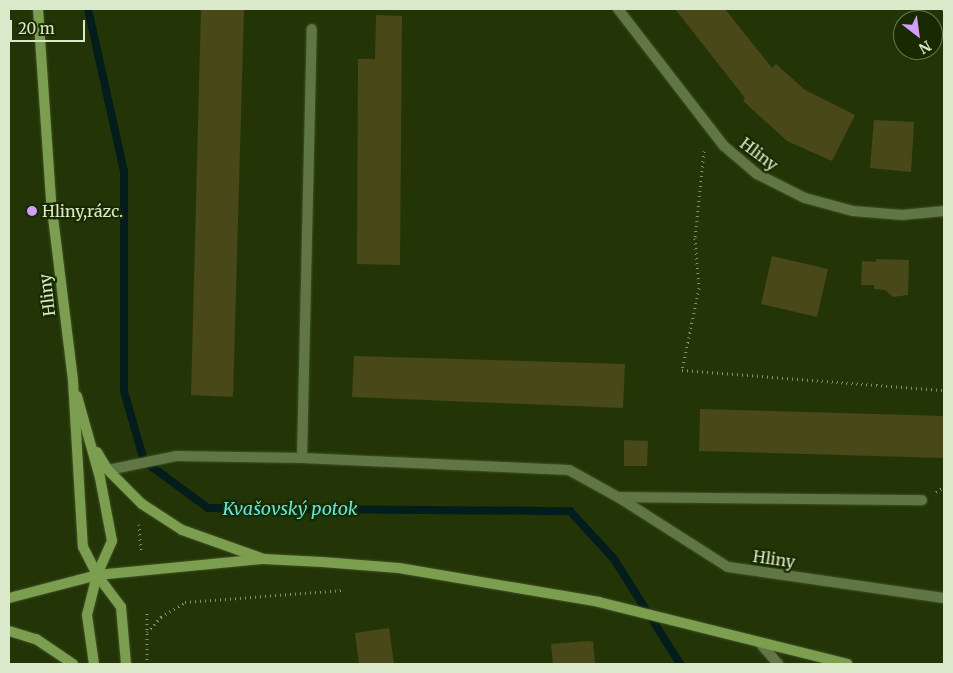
<!DOCTYPE html>
<meta charset="utf-8">
<style>
body{margin:0}
#map{position:relative;width:953px;height:673px;overflow:hidden;background:#233507;font-family:Merriweather,serif}
div>[style]{position:absolute}
.stream>*{height:8px;margin:-4px;padding:0 4px;transform-origin:4px;border-radius:4px;background:#021d1b}
.building>*{inset:0;background:#484819}
.path>*{height:3px;margin-top:-1.5px;transform-origin:0;background:repeating-linear-gradient(90deg,#80916a 0 1px,transparent 0 5px)}
.roads{filter:drop-shadow(0 0 1px #405226) drop-shadow(0 0 1px #405226)}
.lane>*{height:10px;margin:-5px;padding:0 5px;transform-origin:5px;border-radius:5px;background:#607645}
.street>*{height:10px;margin:-5px;padding:0 5px;transform-origin:5px;border-radius:5px;background:#607645}
.secondary>*{height:10px;margin:-5px;padding:0 5px;transform-origin:5px;border-radius:5px;background:#7b9e4f}
.dots>*{width:14px;height:14px;translate:-50% -50%;box-sizing:border-box;border:2px solid #192a00;border-radius:50%}
span{translate:-50% -50%;white-space:nowrap;text-align:center;line-height:1.15;-webkit-text-stroke:4.5px #192a00;paint-order:stroke}
.street-label{font-size:16px;color:#d9e9c9}
.poi-label{font-size:16px;color:#d9e9c9}
.left{translate:0 -50%;text-align:left}
.water-label{font-size:18px;color:#5ee6dd;font-style:italic}
.frame{position:absolute;inset:0;border:10px solid #d9e9c9;pointer-events:none}
.north{position:absolute;left:893px;top:10px;width:50px;height:50px;box-sizing:border-box;background:#192a00;border:1px solid #667650;border-radius:50%;rotate:150deg;font-size:14px;font-weight:700;line-height:20px;text-align:center;color:#d9e9c9}
.north::after{content:'';display:block;margin:auto;width:18px;height:22px;background:#d29dfd;clip-path:polygon(50% 0,100% 100%,50% 72%,0 100%)}
.scale{position:absolute;left:10px;top:20px;width:75px;height:22px;box-sizing:border-box;border:2px solid #d9e9c9;border-top:0;padding-left:6px;font-size:15px;line-height:18px;white-space:nowrap;color:#d9e9c9;-webkit-text-stroke:4px #192a00;paint-order:stroke}
</style>
<div id="map">
<div class="stream">
<i style="left:88px;top:9px;width:166px;rotate:77.5deg"></i>
<i style="left:124px;top:171px;width:220px;rotate:90deg"></i>
<i style="left:124px;top:391px;width:73px;rotate:74.1deg"></i>
<i style="left:144px;top:461px;width:79px;rotate:36.3deg"></i>
<i style="left:208px;top:508px;width:362px;rotate:0.5deg"></i>
<i style="left:570px;top:511px;width:65px;rotate:47.5deg"></i>
<i style="left:614px;top:559px;width:124px;rotate:57.8deg"></i>
</div>
<div class="building">
<i style="clip-path:polygon(201px 9px,244px 9px,233px 397px,191px 395px)"></i>
<i style="clip-path:polygon(675px 9px,725px 9px,772px 68px,776px 64px,805px 90px,855px 115px,832px 161px,787px 141px,743px 101px,745px 98px)"></i>
<i style="clip-path:polygon(376px 15px,402px 16px,400px 265px,357px 264px,358px 59px,375px 59px)"></i>
<i style="clip-path:polygon(874px 120px,914px 122px,911px 172px,870px 168px)"></i>
<i style="clip-path:polygon(772px 256px,828px 269px,817px 317px,761px 304px)"></i>
<i style="clip-path:polygon(876px 259px,909px 260px,908px 295px,893px 297px,885px 290px,874px 289px,874px 285px,861px 285px,862px 261px,876px 262px)"></i>
<i style="clip-path:polygon(354px 356px,625px 364px,623px 408px,352px 397px)"></i>
<i style="clip-path:polygon(700px 409px,944px 416px,944px 458px,699px 451px)"></i>
<i style="clip-path:polygon(624px 440px,648px 441px,647px 466px,624px 466px)"></i>
<i style="clip-path:polygon(389px 628px,394px 664px,359px 664px,355px 633px)"></i>
<i style="clip-path:polygon(588px 641px,593px 642px,595px 664px,553px 664px,551px 644px)"></i>
</div>
<div class="path">
<i style="left:943px;top:9px;width:1px;rotate:45deg"></i>
<i style="left:704px;top:151px;width:87px;rotate:95.9deg"></i>
<i style="left:695px;top:238px;width:50px;rotate:85.4deg"></i>
<i style="left:699px;top:288px;width:84px;rotate:101.7deg"></i>
<i style="left:682px;top:370px;width:263px;rotate:4.4deg"></i>
<i style="left:936px;top:492px;width:9px;rotate:-32deg"></i>
<i style="left:139px;top:524px;width:26px;rotate:86deg"></i>
<i style="left:147px;top:632px;width:21px;rotate:-47deg"></i>
<i style="left:161px;top:617px;width:28px;rotate:-32deg"></i>
<i style="left:185px;top:602px;width:159px;rotate:-4.3deg"></i>
<i style="left:147px;top:664px;width:54px;rotate:-90deg"></i>
</div>
<div class="roads">
<div class="lane">
<i style="left:302px;top:458px;width:429px;rotate:-88.7deg"></i>
<i style="left:618px;top:497px;width:304px;rotate:0.6deg"></i>
</div>
<div class="street">
<i style="left:618px;top:9px;width:173px;rotate:52.3deg"></i>
<i style="left:724px;top:146px;width:43px;rotate:40.3deg"></i>
<i style="left:757px;top:174px;width:54px;rotate:26.6deg"></i>
<i style="left:805px;top:198px;width:50px;rotate:15.2deg"></i>
<i style="left:853px;top:211px;width:49px;rotate:4.7deg"></i>
<i style="left:902px;top:215px;width:42px;rotate:-5.4deg"></i>
<i style="left:108px;top:470px;width:69px;rotate:-11.6deg"></i>
<i style="left:176px;top:456px;width:126px;rotate:0.9deg"></i>
<i style="left:302px;top:458px;width:267px;rotate:2.6deg"></i>
<i style="left:569px;top:470px;width:56px;rotate:28.9deg"></i>
<i style="left:618px;top:497px;width:130px;rotate:32.5deg"></i>
<i style="left:728px;top:567px;width:218px;rotate:8.2deg"></i>
<i style="left:760px;top:643px;width:28px;rotate:49deg"></i>
</div>
<div class="secondary">
<i style="left:38px;top:9px;width:192px;rotate:86.1deg"></i>
<i style="left:51px;top:201px;width:181px;rotate:83deg"></i>
<i style="left:73px;top:381px;width:166px;rotate:86.6deg"></i>
<i style="left:83px;top:547px;width:31px;rotate:63deg"></i>
<i style="left:97px;top:575px;width:40px;rotate:53deg"></i>
<i style="left:121px;top:607px;width:57px;rotate:85deg"></i>
<i style="left:77px;top:396px;width:85px;rotate:74.3deg"></i>
<i style="left:100px;top:478px;width:64px;rotate:79.2deg"></i>
<i style="left:112px;top:541px;width:37px;rotate:114deg"></i>
<i style="left:97px;top:575px;width:41px;rotate:104deg"></i>
<i style="left:87px;top:615px;width:49px;rotate:81.9deg"></i>
<i style="left:97px;top:452px;width:21px;rotate:59deg"></i>
<i style="left:108px;top:470px;width:48px;rotate:45deg"></i>
<i style="left:142px;top:504px;width:48px;rotate:33deg"></i>
<i style="left:182px;top:530px;width:84px;rotate:19.5deg"></i>
<i style="left:9px;top:598px;width:91px;rotate:-14.6deg"></i>
<i style="left:97px;top:575px;width:168px;rotate:-5.5deg"></i>
<i style="left:264px;top:559px;width:58px;rotate:3deg"></i>
<i style="left:322px;top:562px;width:77px;rotate:4.5deg"></i>
<i style="left:399px;top:568px;width:203px;rotate:9.6deg"></i>
<i style="left:599px;top:602px;width:256px;rotate:14deg"></i>
<i style="left:9px;top:631px;width:28px;rotate:17deg"></i>
<i style="left:36px;top:639px;width:45px;rotate:34deg"></i>
</div>
</div>
<div class="dots">
<i style="left:32px;top:211px;background:#d29dfd"></i>
</div>
<div class="street-label">
<span style="left:759px;top:154px;rotate:37deg">Hliny</span>
<span style="left:47px;top:295px;rotate:-97deg">Hliny</span>
<span style="left:774px;top:559px;rotate:8deg">Hliny</span>
</div>
<div class="poi-label">
<span class="left" style="left:42px;top:211px">Hliny,rázc.</span>
</div>
<div class="water-label">
<span style="left:290px;top:509px">Kvašovský potok</span>
</div>
<div class="frame"></div>
<div class="north">N</div>
<div class="scale">20 m</div>
</div>
